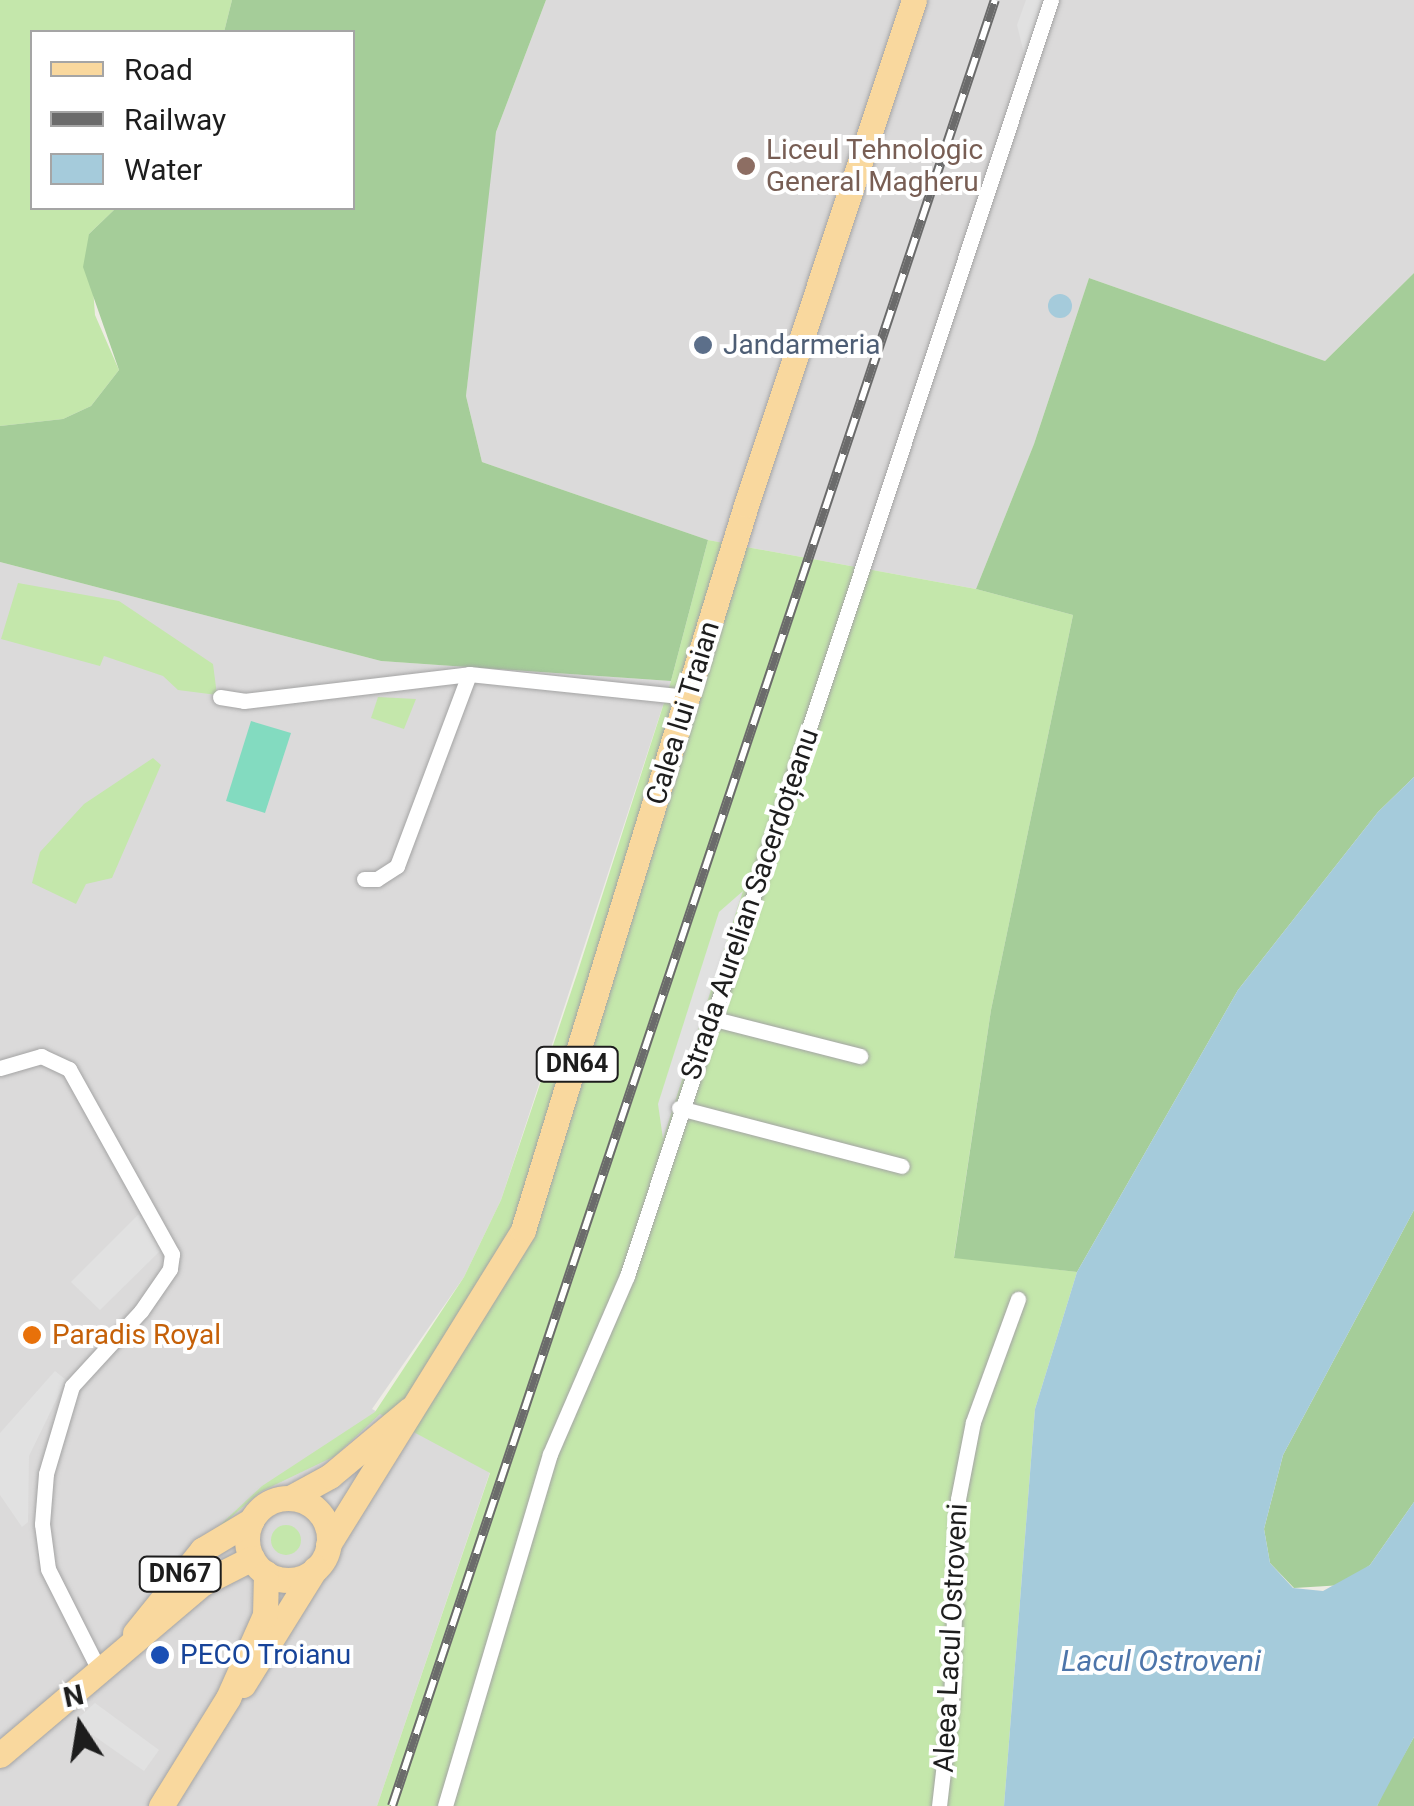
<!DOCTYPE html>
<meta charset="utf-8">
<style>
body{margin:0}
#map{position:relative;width:1414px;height:1806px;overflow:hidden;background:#eeece4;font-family:Roboto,sans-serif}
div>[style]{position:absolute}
.residential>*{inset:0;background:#dbdada}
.grass>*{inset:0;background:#c4e7ab}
.round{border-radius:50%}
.forest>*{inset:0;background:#a5cd99}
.pitch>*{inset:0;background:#83dbc0}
.parking>*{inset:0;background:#e1e1e1}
.water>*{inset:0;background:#a5cbdb}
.roads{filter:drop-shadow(0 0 2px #a4a4a4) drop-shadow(0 0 2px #a4a4a4)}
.minor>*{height:15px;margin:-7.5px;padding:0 7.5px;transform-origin:7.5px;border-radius:7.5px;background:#fff}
.primary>*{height:25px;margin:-12.5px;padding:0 12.5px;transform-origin:12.5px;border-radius:12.5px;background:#f9d89e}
.primary>.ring{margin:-12.5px;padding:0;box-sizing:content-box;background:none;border:25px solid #f9d89e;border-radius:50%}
.rail>*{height:10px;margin-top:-5px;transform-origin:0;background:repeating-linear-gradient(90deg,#fff 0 19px,#6b6b6b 0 38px);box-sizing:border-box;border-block:2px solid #6b6b6b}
.dots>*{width:28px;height:28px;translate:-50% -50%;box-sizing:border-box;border:5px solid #fff;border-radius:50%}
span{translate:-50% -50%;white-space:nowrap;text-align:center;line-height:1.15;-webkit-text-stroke:8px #fff;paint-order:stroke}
.shield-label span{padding:2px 8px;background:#fff;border:2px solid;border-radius:8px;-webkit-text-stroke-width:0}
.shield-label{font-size:25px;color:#1d1d1d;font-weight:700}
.education-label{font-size:28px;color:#785e54}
.left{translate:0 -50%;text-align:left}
.service-label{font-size:28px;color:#4e5e75}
.street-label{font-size:28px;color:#1d1d1d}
.food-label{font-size:28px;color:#c56008}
.transit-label{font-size:28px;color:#164399}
.water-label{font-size:30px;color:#4d75aa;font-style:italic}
.legend{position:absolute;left:30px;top:30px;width:325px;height:180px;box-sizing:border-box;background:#fff;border:2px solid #a5a5a5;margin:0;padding:12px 18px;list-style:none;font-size:30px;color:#1d1d1d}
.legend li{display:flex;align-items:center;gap:20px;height:50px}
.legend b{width:50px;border:2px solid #a5a5a5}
.north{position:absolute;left:30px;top:1676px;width:100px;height:100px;-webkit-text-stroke:8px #fff;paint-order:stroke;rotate:348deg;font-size:28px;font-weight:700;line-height:40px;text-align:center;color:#1d1d1d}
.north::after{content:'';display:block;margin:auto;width:35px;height:45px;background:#1d1d1d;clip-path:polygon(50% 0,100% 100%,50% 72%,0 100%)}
</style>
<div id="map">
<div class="residential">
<i style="clip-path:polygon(546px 0,1414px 0,1414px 273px,1325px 361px,1089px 278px,1034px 444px,976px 589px,708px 540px,482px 462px,466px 396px,485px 204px,496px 132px)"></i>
<i style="clip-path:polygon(0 562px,381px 661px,671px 681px,501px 1200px,464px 1277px,372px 1409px,490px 1472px,377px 1806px,0 1806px)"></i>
</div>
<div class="grass">
<i style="clip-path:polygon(0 0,232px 0,224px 32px,32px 32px,32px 208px,116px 208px,89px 234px,95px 315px,119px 370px,91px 406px,63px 419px,0 426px)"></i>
<i style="clip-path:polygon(708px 540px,976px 589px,1073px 615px,991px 1010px,954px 1257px,1077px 1272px,1035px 1409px,1004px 1806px,377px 1806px,490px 1473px,380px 1414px,335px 1456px,260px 1492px,190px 1553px,262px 1486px,375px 1412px,464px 1277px,501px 1200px,578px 971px,671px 681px)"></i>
<i style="clip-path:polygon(18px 583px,119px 601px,213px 664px,217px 695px,178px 690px,163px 676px,104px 656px,100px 666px,1px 639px)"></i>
<i style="clip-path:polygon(378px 697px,416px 699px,404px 729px,371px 718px)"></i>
<i style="clip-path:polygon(153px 758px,161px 765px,112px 878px,86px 884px,76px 904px,32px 883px,40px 852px,84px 804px)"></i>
<i class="round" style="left:271px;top:1525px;width:30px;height:30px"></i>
</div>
<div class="forest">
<i style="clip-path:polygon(232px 0,546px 0,496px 132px,466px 396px,482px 462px,708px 540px,671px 681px,381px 661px,0 562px,0 426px,63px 419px,91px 406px,119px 370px,83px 267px,89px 234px,116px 208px,352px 208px,352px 32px,224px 32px)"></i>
<i style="clip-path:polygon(1414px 273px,1414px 777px,1378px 812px,1238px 990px,1077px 1272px,954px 1258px,991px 1010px,1073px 615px,976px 589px,1034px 444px,1089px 278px,1325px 361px)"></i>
<i style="clip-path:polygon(1414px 1210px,1414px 1502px,1370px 1565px,1343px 1585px,1294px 1588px,1270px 1563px,1264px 1529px,1283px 1455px)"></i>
<i style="clip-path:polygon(1414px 1737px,1414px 1806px,1377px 1806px,1387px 1785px)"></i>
</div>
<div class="pitch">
<i style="clip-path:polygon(251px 721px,291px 733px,265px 813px,226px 801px)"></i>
</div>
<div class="parking">
<i style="clip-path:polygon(1026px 0,1043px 0,1025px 57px,1017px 25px)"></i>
<i style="clip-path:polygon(743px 891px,663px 1139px,658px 1104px,719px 912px)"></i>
<i style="clip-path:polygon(139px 1214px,161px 1250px,100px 1310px,71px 1282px)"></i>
<i style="clip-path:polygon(55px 1371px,66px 1380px,29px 1456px,28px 1522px,22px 1527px,0 1495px,0 1433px)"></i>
<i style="clip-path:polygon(95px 1703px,159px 1750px,144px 1771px,74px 1722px)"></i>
</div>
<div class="water">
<i class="round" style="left:1048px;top:294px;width:24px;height:24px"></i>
<i style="clip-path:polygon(1414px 777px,1414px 1210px,1283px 1455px,1264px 1529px,1270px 1563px,1293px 1588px,1323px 1591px,1370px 1565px,1414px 1502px,1414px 1737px,1377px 1806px,1004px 1806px,1035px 1409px,1077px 1272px,1238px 990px,1378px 812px)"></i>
</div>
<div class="roads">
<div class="minor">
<i style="left:220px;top:697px;width:24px;rotate:9deg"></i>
<i style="left:244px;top:701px;width:227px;rotate:-6.8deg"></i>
<i style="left:469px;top:674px;width:219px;rotate:6deg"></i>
<i style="left:364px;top:879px;width:13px"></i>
<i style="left:377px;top:879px;width:24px;rotate:-33deg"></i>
<i style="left:397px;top:866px;width:205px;rotate:-69.4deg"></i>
<i style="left:711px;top:1018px;width:154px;rotate:14.3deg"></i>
<i style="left:0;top:1068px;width:43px;rotate:-16.3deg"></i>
<i style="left:41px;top:1056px;width:31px;rotate:25deg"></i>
<i style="left:69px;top:1069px;width:212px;rotate:60.9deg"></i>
<i style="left:172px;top:1254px;width:15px;rotate:98deg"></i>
<i style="left:170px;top:1269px;width:51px;rotate:124.6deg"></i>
<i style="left:141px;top:1311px;width:102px;rotate:132.6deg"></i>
<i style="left:72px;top:1386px;width:92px;rotate:106.5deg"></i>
<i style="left:46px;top:1474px;width:50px;rotate:94.6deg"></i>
<i style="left:42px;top:1524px;width:45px;rotate:82.4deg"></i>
<i style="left:48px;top:1569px;width:113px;rotate:63.2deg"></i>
<i style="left:679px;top:1108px;width:230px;rotate:14.6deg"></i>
<i style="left:445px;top:1806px;width:367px;rotate:-73.4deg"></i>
<i style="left:550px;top:1454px;width:194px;rotate:-66.6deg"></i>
<i style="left:627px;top:1276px;width:1345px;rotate:-71.62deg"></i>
<i style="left:939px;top:1806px;width:104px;rotate:-83.4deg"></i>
<i style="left:951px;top:1703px;width:204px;rotate:-88deg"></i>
<i style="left:958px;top:1499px;width:78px;rotate:-79deg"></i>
<i style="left:973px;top:1422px;width:131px;rotate:-69.9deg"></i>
</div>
<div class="primary">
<i style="left:290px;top:1498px;width:46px;rotate:-28.8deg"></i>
<i style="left:330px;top:1476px;width:104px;rotate:-39.9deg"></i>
<i class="ring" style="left:247px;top:1498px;width:57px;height:57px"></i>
<i style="left:328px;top:1545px;width:370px;rotate:-58.2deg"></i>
<i style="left:523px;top:1230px;width:759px;rotate:-72.9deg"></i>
<i style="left:746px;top:505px;width:532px;rotate:-71.6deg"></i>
<i style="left:135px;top:1633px;width:107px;rotate:-51.1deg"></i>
<i style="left:202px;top:1550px;width:58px;rotate:-31deg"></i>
<i style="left:243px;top:1685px;width:137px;rotate:-58.2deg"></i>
<i style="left:0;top:1755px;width:266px;rotate:-40.3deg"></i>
<i style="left:203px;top:1583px;width:55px;rotate:-27deg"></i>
<i style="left:161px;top:1806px;width:127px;rotate:-58.2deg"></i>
<i style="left:228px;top:1698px;width:91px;rotate:-66deg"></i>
<i style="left:265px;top:1615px;width:42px;rotate:-88.6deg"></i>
</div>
</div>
<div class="rail">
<i style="left:392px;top:1806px;width:1904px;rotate:-71.54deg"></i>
</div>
<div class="dots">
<i style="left:746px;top:166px;background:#8d6e63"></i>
<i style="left:703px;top:345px;background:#5c6f8a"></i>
<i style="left:32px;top:1335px;background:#e8710a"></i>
<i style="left:160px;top:1655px;background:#1a4fb4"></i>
</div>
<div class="shield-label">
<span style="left:577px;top:1064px">DN64</span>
<span style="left:180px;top:1574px">DN67</span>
</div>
<div class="education-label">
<span class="left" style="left:766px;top:166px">Liceul Tehnologic<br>General Magheru</span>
</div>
<div class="service-label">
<span class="left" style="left:723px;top:345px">Jandarmeria</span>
</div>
<div class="street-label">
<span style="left:683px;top:713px;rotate:-73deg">Calea lui Traian</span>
<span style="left:750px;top:904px;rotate:-71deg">Strada Aurelian Sacerdoțeanu</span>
<span style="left:951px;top:1638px;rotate:-87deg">Aleea Lacul Ostroveni</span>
</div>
<div class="food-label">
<span class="left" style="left:52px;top:1335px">Paradis Royal</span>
</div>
<div class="transit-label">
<span class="left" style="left:180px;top:1655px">PECO Troianu</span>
</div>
<div class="water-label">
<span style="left:1161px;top:1661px">Lacul Ostroveni</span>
</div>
<ul class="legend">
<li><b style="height:12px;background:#f9d89e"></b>Road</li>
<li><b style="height:12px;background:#6b6b6b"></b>Railway</li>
<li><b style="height:28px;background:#a5cbdb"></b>Water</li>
</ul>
<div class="north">N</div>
</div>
